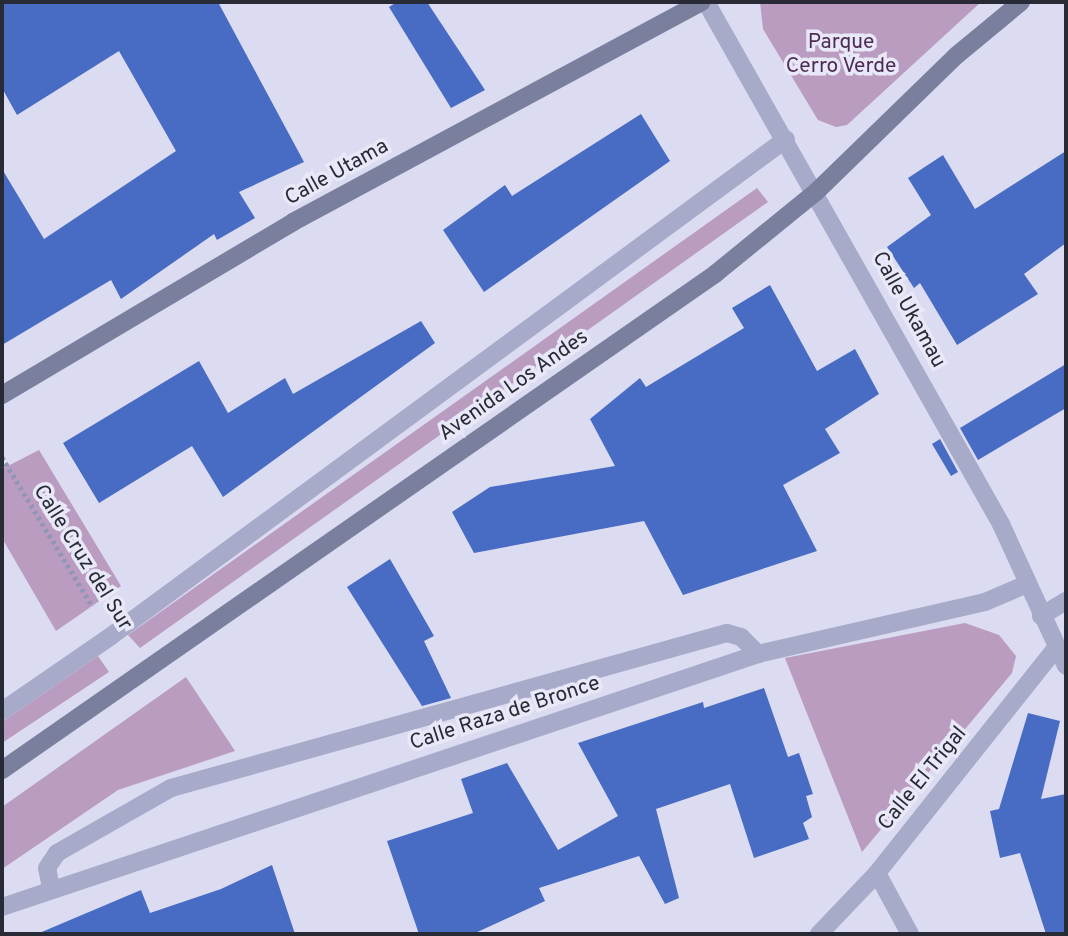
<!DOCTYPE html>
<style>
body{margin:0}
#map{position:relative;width:1068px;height:936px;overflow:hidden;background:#dbdbf1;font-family:Overpass,sans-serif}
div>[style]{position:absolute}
.green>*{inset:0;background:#b99cc0}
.building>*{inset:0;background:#486bc3}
.path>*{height:4.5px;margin-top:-2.25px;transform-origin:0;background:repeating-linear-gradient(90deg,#9295b5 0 3.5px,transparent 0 7px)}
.lane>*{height:18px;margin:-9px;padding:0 9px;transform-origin:9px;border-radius:9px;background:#a8aac9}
.street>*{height:18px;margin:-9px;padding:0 9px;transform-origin:9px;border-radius:9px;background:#a8aac9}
.secondary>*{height:18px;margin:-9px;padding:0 9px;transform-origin:9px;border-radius:9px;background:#797f9c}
span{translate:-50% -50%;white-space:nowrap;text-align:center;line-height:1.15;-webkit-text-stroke:7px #e8e8f9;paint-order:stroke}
.park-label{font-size:21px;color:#4d2c53}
.street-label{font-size:21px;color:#282b36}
.frame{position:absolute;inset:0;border:4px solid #282b36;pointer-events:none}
</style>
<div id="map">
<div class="green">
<i style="clip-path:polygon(760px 2px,981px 2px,847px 125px,836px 127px,818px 120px,763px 29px)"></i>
<i style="clip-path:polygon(757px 188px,768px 202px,140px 648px,128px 635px)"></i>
<i style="clip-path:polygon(39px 450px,121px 586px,56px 631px,2px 538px,2px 469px)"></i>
<i style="clip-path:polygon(965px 623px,999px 635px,1016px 656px,1012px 673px,862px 852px,785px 658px)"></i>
<i style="clip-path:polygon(98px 656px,109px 672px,2px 743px,2px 722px)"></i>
<i style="clip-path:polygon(186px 677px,235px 751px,118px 790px,2px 869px,2px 807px)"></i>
</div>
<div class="building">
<i style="clip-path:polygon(2px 2px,218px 2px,304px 162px,239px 192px,255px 218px,217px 240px,214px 234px,121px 299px,111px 280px,2px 345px,2px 169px,44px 239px,176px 151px,119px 51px,17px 115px,2px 88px)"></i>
<i style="clip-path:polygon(397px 2px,427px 2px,485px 90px,451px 108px,389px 7px)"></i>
<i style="clip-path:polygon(641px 114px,670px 161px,484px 292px,443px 230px,505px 185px,512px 196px)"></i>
<i style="clip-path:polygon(1066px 151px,1066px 243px,1024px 274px,1038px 294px,957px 345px,920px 283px,914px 288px,887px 247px,931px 215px,908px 178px,943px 155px,975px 209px)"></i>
<i style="clip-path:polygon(770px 285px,817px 371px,855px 349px,879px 394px,825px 429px,840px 453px,783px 485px,817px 551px,683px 595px,644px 521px,474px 553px,452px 512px,490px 487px,615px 466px,590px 419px,640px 378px,646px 387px,744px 328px,732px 308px)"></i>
<i style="clip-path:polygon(421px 321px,435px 343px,223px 497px,192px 446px,99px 503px,63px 443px,199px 361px,228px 413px,285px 378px,293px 394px)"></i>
<i style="clip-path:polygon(1066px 364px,1066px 408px,978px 460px,960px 428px)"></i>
<i style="clip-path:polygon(940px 439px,958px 472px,951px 476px,932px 444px)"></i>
<i style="clip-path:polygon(390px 559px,434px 636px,424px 641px,451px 698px,422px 706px,347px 587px)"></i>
<i style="clip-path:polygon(764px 688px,788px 757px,799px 753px,813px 794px,806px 796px,812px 817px,803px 823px,809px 839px,754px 858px,730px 784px,656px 809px,679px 898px,665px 904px,639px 856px,539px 888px,545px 901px,473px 934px,419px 934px,387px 841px,473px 813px,461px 779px,507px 763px,558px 850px,618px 816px,578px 743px,703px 702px,704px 708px)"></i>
<i style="clip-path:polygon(1028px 713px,1060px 721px,1041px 799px,1066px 794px,1066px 934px,1046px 934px,1020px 853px,1000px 858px,990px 811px,999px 809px)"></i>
<i style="clip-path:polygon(272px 865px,295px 934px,37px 934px,141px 890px,150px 913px,221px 889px)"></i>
</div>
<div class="path">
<i style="left:2px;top:457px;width:175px;rotate:58.8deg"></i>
</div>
<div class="lane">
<i style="left:2px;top:711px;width:132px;rotate:-34.5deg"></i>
<i style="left:111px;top:636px;width:838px;rotate:-36.36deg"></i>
<i style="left:51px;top:888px;width:20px;rotate:-101deg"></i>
<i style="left:47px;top:868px;width:18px;rotate:-56deg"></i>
<i style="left:57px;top:853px;width:131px;rotate:-29.7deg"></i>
<i style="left:171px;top:788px;width:577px;rotate:-15.58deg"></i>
<i style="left:727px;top:633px;width:15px;rotate:16deg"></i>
<i style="left:741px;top:637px;width:24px;rotate:45deg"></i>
</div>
<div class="street">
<i style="left:706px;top:2px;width:600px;rotate:60.53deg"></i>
<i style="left:1001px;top:524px;width:156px;rotate:65.4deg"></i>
<i style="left:1041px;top:616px;width:29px;rotate:-31deg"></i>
<i style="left:877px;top:873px;width:69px;rotate:61.6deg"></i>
<i style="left:2px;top:907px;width:797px;rotate:-18.5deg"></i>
<i style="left:758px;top:654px;width:233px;rotate:-12.9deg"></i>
<i style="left:985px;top:602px;width:46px;rotate:-23.2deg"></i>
<i style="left:819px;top:934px;width:84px;rotate:-46.4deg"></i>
<i style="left:877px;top:873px;width:288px;rotate:-51.5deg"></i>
</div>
<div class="secondary">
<i style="left:2px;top:395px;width:339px;rotate:-30.7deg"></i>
<i style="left:293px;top:222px;width:464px;rotate:-28.3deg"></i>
<i style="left:2px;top:770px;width:869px;rotate:-34.82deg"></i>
<i style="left:715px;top:274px;width:130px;rotate:-39.1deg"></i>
<i style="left:816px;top:192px;width:197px;rotate:-44.2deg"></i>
<i style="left:957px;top:55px;width:83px;rotate:-39.6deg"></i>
</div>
<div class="park-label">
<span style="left:841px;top:55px">Parque<br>Cerro Verde</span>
</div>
<div class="street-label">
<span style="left:337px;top:173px;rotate:-29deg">Calle Utama</span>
<span style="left:908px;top:310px;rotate:61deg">Calle Ukamau</span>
<span style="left:514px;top:386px;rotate:-35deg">Avenida Los Andes</span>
<span style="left:82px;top:558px;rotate:58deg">Calle Cruz del Sur</span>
<span style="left:505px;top:714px;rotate:-18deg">Calle Raza de Bronce</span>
<span style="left:923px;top:779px;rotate:-51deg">Calle El Trigal</span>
</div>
<div class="frame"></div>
</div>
